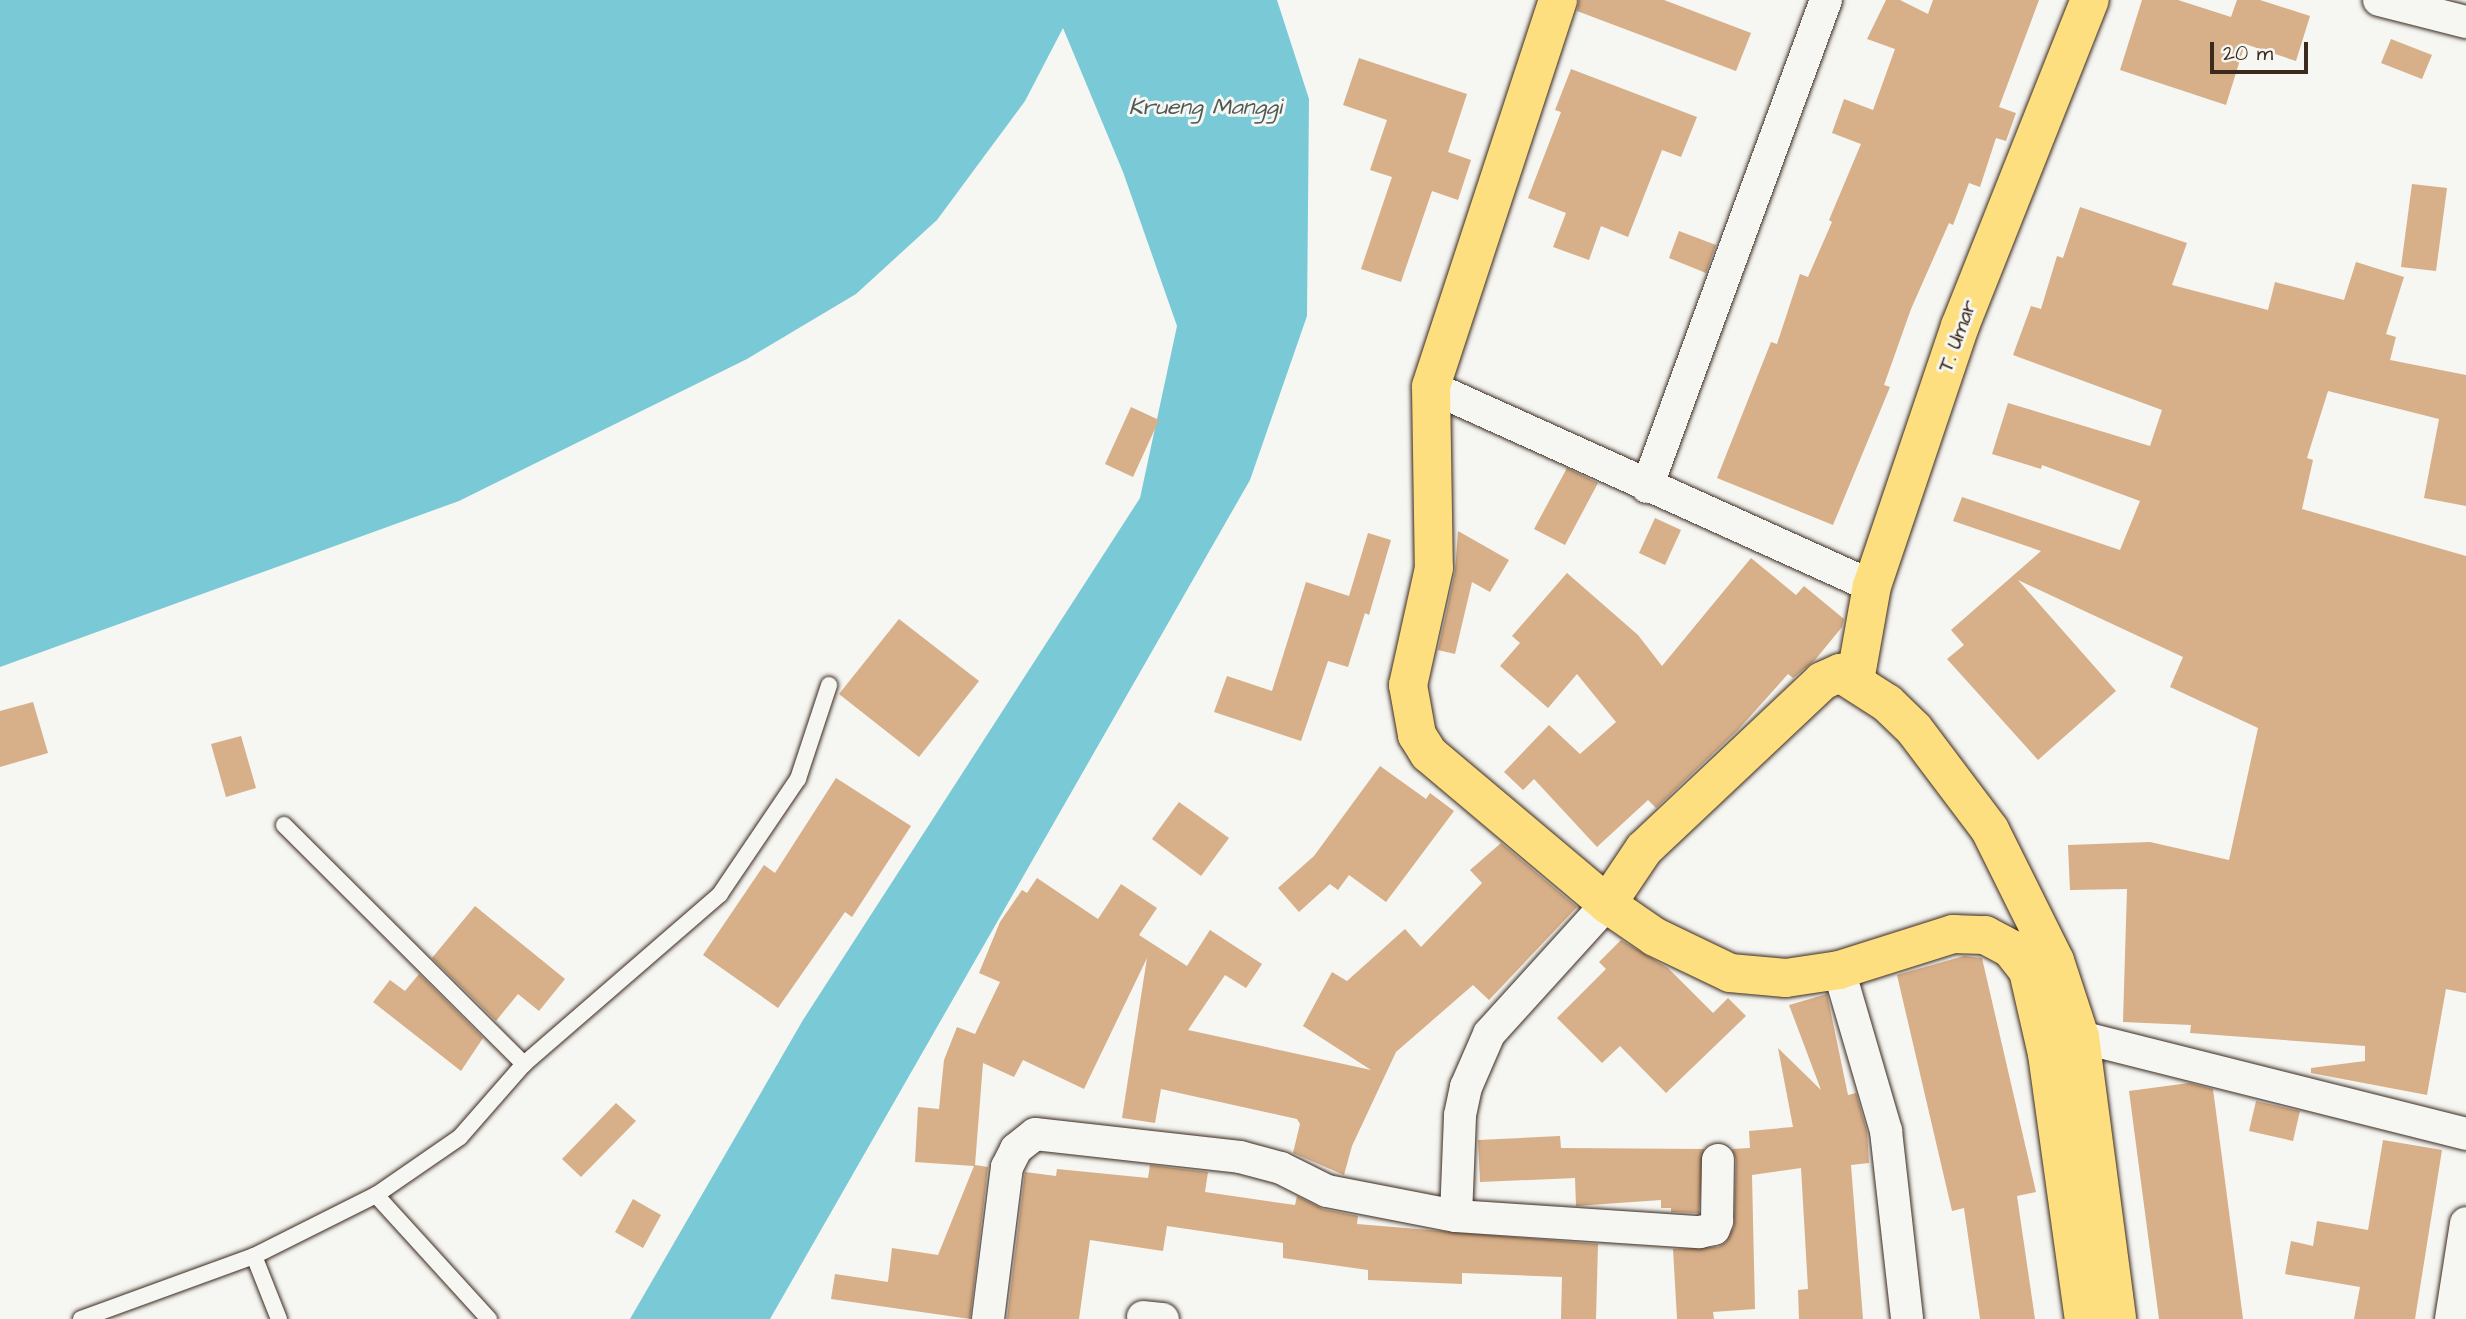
<!DOCTYPE html>
<style>
body{margin:0}
#map{position:relative;width:2466px;height:1319px;overflow:hidden;background:#f6f6f2;font-family:"Architects Daughter",sans-serif}
div>[style]{position:absolute}
.water>*{inset:0;background:#7ac9d7}
.building>*{inset:0;background:#d7af88}
.roads{filter:drop-shadow(0 0 2px #3b2a1e) drop-shadow(0 0 2px #3b2a1e)}
.service>*{height:16px;margin:-8px;padding:0 8px;transform-origin:8px;border-radius:8px;background:#f6f6f2}
.minor>*{height:32px;margin:-16px;padding:0 16px;transform-origin:16px;border-radius:16px;background:#f6f6f2}
.primary>*{height:38px;margin:-19px;padding:0 19px;transform-origin:19px;border-radius:19px;background:#fedf80}
span{translate:-50% -50%;white-space:nowrap;text-align:center;line-height:1.15;-webkit-text-stroke:6px #f6f6f2;paint-order:stroke}
.street-label{font-size:21px;color:#3b2a1e}
.water-label{font-size:23px;color:#4e5a56;font-style:italic}
.scale{position:absolute;left:2210px;top:42px;width:98px;height:32px;box-sizing:border-box;border:4px solid #3b2a1e;border-top:0;padding-left:9px;font-size:21px;line-height:24px;white-space:nowrap;color:#3b2a1e;-webkit-text-stroke:5px #f6f6f2;paint-order:stroke}
</style>
<div id="map">
<div class="water">
<i style="clip-path:polygon(0 0,1277px 0,1309px 99px,1307px 316px,1250px 480px,770px 1319px,630px 1319px,803px 1020px,1140px 498px,1177px 326px,1123px 172px,1063px 28px,1025px 101px,937px 220px,856px 294px,747px 359px,459px 501px,0 667px)"></i>
</div>
<div class="building">
<i style="clip-path:polygon(1579px 0,1664px 0,1751px 33px,1736px 71px,1577px 11px)"></i>
<i style="clip-path:polygon(1886px 0,1900px 0,1928px 14px,1933px 0,2039px 0,1999px 107px,2016px 113px,2006px 141px,1996px 138px,1980px 187px,1969px 183px,1953px 225px,1949px 223px,1911px 309px,1884px 385px,1890px 387px,1833px 525px,1717px 478px,1771px 342px,1777px 344px,1800px 274px,1808px 277px,1832px 222px,1829px 220px,1861px 144px,1832px 133px,1844px 99px,1873px 110px,1895px 49px,1867px 39px)"></i>
<i style="clip-path:polygon(2142px 0,2178px 0,2231px 17px,2237px 0,2260px 0,2310px 16px,2296px 61px,2245px 44px,2226px 105px,2120px 70px)"></i>
<i style="clip-path:polygon(2391px 39px,2432px 55px,2422px 79px,2381px 63px)"></i>
<i style="clip-path:polygon(1359px 58px,1467px 94px,1448px 152px,1471px 160px,1458px 200px,1432px 191px,1401px 282px,1361px 269px,1392px 177px,1370px 170px,1387px 120px,1343px 105px)"></i>
<i style="clip-path:polygon(1571px 69px,1697px 117px,1681px 157px,1662px 150px,1628px 237px,1601px 226px,1589px 260px,1553px 247px,1566px 213px,1528px 198px,1561px 112px,1555px 110px)"></i>
<i style="clip-path:polygon(2412px 184px,2447px 188px,2436px 271px,2401px 267px)"></i>
<i style="clip-path:polygon(2080px 207px,2187px 243px,2172px 285px,2268px 310px,2275px 282px,2344px 300px,2356px 262px,2404px 277px,2386px 334px,2396px 337px,2390px 360px,2466px 375px,2466px 506px,2424px 498px,2439px 419px,2328px 391px,2307px 458px,2313px 460px,2302px 509px,2466px 556px,2466px 993px,2446px 989px,2427px 1095px,2311px 1073px,2311px 1068px,2365px 1061px,2365px 1046px,2190px 1033px,2191px 1025px,2123px 1022px,2127px 889px,2070px 890px,2068px 845px,2150px 842px,2229px 860px,2258px 728px,2170px 687px,2183px 657px,2018px 580px,2116px 691px,2038px 760px,1947px 659px,1964px 645px,1951px 630px,2041px 551px,1953px 521px,1962px 497px,2120px 550px,2140px 501px,2042px 465px,2041px 469px,1992px 454px,2008px 403px,2150px 446px,2162px 410px,2013px 355px,2031px 306px,2041px 309px,2057px 256px,2063px 258px)"></i>
<i style="clip-path:polygon(1679px 231px,1716px 245px,1706px 273px,1669px 258px)"></i>
<i style="clip-path:polygon(1131px 407px,1159px 420px,1133px 477px,1105px 464px)"></i>
<i style="clip-path:polygon(1567px 468px,1598px 483px,1565px 545px,1534px 529px)"></i>
<i style="clip-path:polygon(1655px 518px,1681px 530px,1665px 565px,1639px 553px)"></i>
<i style="clip-path:polygon(1458px 531px,1509px 560px,1490px 592px,1472px 582px,1455px 654px,1438px 650px,1455px 572px)"></i>
<i style="clip-path:polygon(1368px 533px,1391px 540px,1369px 615px,1365px 613px,1348px 667px,1328px 661px,1301px 741px,1214px 712px,1227px 676px,1272px 691px,1306px 582px,1349px 596px)"></i>
<i style="clip-path:polygon(1751px 558px,1796px 595px,1804px 586px,1844px 619px,1842px 627px,1815px 660px,1793px 678px,1788px 674px,1737px 731px,1656px 808px,1648px 800px,1597px 847px,1534px 779px,1523px 790px,1504px 772px,1549px 725px,1580px 754px,1616px 722px,1577px 674px,1548px 708px,1500px 666px,1520px 643px,1512px 636px,1567px 573px,1638px 635px,1662px 666px)"></i>
<i style="clip-path:polygon(899px 619px,979px 681px,919px 757px,839px 694px)"></i>
<i style="clip-path:polygon(33px 702px,48px 753px,0 767px,0 711px)"></i>
<i style="clip-path:polygon(241px 736px,256px 788px,226px 797px,211px 744px)"></i>
<i style="clip-path:polygon(1380px 766px,1426px 799px,1430px 793px,1454px 811px,1386px 902px,1349px 875px,1338px 890px,1330px 884px,1299px 912px,1278px 888px,1314px 856px)"></i>
<i style="clip-path:polygon(836px 778px,911px 826px,852px 917px,845px 912px,778px 1008px,703px 955px,764px 865px,775px 873px)"></i>
<i style="clip-path:polygon(1179px 802px,1229px 838px,1201px 876px,1152px 839px)"></i>
<i style="clip-path:polygon(1501px 843px,1577px 907px,1489px 1000px,1473px 985px,1396px 1052px,1352px 1146px,1344px 1175px,1293px 1153px,1300px 1124px,1297px 1119px,1161px 1089px,1155px 1123px,1122px 1118px,1147px 958px,1084px 1089px,1023px 1060px,1014px 1077px,983px 1063px,975px 1165px,988px 1167px,970px 1319px,831px 1299px,835px 1274px,888px 1282px,892px 1248px,938px 1255px,974px 1166px,915px 1162px,918px 1107px,939px 1109px,944px 1060px,957px 1027px,975px 1034px,1000px 982px,979px 973px,1000px 922px,1022px 890px,1027px 893px,1037px 878px,1098px 919px,1121px 884px,1157px 908px,1139px 935px,1187px 966px,1210px 930px,1262px 964px,1246px 988px,1225px 975px,1188px 1030px,1371px 1070px,1303px 1026px,1332px 972px,1347px 981px,1405px 929px,1421px 947px,1482px 883px,1470px 870px)"></i>
<i style="clip-path:polygon(475px 906px,565px 979px,539px 1011px,518px 994px,496px 1021px,432px 958px)"></i>
<i style="clip-path:polygon(1621px 940px,1668px 968px,1713px 1013px,1728px 998px,1746px 1016px,1666px 1093px,1620px 1046px,1602px 1063px,1557px 1018px,1606px 969px,1599px 962px)"></i>
<i style="clip-path:polygon(1964px 956px,1982px 958px,2036px 1192px,2017px 1196px,2035px 1319px,1980px 1319px,1964px 1208px,1952px 1211px,1897px 975px)"></i>
<i style="clip-path:polygon(419px 974px,483px 1038px,461px 1071px,373px 1002px,390px 980px,405px 991px)"></i>
<i style="clip-path:polygon(1827px 994px,1848px 1095px,1856px 1093px,1867px 1131px,1869px 1163px,1851px 1165px,1863px 1319px,1799px 1319px,1798px 1290px,1808px 1289px,1801px 1168px,1752px 1175px,1755px 1309px,1713px 1312px,1714px 1319px,1677px 1319px,1673px 1249px,1718px 1247px,1726px 1242px,1734px 1227px,1736px 1160px,1732px 1149px,1750px 1148px,1749px 1131px,1793px 1127px,1778px 1048px,1821px 1090px,1789px 1005px)"></i>
<i style="clip-path:polygon(2189px 1083px,2213px 1089px,2243px 1319px,2159px 1319px,2129px 1091px)"></i>
<i style="clip-path:polygon(2256px 1101px,2300px 1111px,2293px 1141px,2249px 1131px)"></i>
<i style="clip-path:polygon(616px 1103px,636px 1121px,581px 1177px,562px 1159px)"></i>
<i style="clip-path:polygon(1560px 1136px,1561px 1148px,1704px 1149px,1699px 1213px,1671px 1212px,1671px 1208px,1661px 1208px,1661px 1200px,1576px 1206px,1575px 1178px,1480px 1182px,1478px 1140px)"></i>
<i style="clip-path:polygon(2383px 1140px,2442px 1150px,2415px 1319px,2354px 1319px,2360px 1287px,2285px 1274px,2291px 1241px,2313px 1246px,2317px 1221px,2368px 1230px)"></i>
<i style="clip-path:polygon(1150px 1165px,1208px 1172px,1205px 1192px,1295px 1205px,1297px 1196px,1323px 1209px,1358px 1216px,1357px 1224px,1598px 1244px,1596px 1319px,1561px 1319px,1562px 1277px,1462px 1273px,1462px 1284px,1368px 1280px,1368px 1270px,1283px 1258px,1283px 1243px,1167px 1226px,1163px 1251px,1090px 1240px,1079px 1319px,1007px 1319px,1025px 1172px,1056px 1176px,1057px 1169px,1148px 1178px)"></i>
<i style="clip-path:polygon(633px 1199px,661px 1215px,643px 1248px,615px 1232px)"></i>
</div>
<div class="roads">
<div class="service">
<i style="left:284px;top:825px;width:339px;rotate:44.9deg"></i>
<i style="left:376px;top:1195px;width:168px;rotate:47.7deg"></i>
<i style="left:254px;top:1256px;width:68px;rotate:68.4deg"></i>
<i style="left:81px;top:1319px;width:184px;rotate:-20deg"></i>
<i style="left:254px;top:1256px;width:136px;rotate:-26.6deg"></i>
<i style="left:376px;top:1195px;width:102px;rotate:-34.6deg"></i>
<i style="left:460px;top:1137px;width:97px;rotate:-48.8deg"></i>
<i style="left:524px;top:1064px;width:259px;rotate:-40.9deg"></i>
<i style="left:720px;top:894px;width:139px;rotate:-55.9deg"></i>
<i style="left:798px;top:779px;width:99px;rotate:-71.7deg"></i>
</div>
<div class="minor">
<i style="left:2379px;top:0;width:90px;rotate:14.2deg"></i>
<i style="left:1431px;top:387px;width:484px;rotate:24.3deg"></i>
<i style="left:1647px;top:487px;width:519px;rotate:-69.82deg"></i>
<i style="left:1839px;top:970px;width:168px;rotate:73.7deg"></i>
<i style="left:1886px;top:1131px;width:189px;rotate:83.6deg"></i>
<i style="left:2080px;top:1037px;width:398px;rotate:14.1deg"></i>
<i style="left:1456px;top:1216px;width:101px;rotate:-87.7deg"></i>
<i style="left:1460px;top:1115px;width:29px;rotate:-78deg"></i>
<i style="left:1466px;top:1087px;width:58px;rotate:-66.5deg"></i>
<i style="left:1489px;top:1034px;width:176px;rotate:-47.8deg"></i>
<i style="left:1143px;top:1317px;width:20px;rotate:6deg"></i>
<i style="left:988px;top:1319px;width:153px;rotate:-82.9deg"></i>
<i style="left:1007px;top:1167px;width:20px;rotate:-63deg"></i>
<i style="left:1016px;top:1149px;width:24px;rotate:-38deg"></i>
<i style="left:1035px;top:1134px;width:206px;rotate:6.4deg"></i>
<i style="left:1240px;top:1157px;width:42px;rotate:15deg"></i>
<i style="left:1281px;top:1168px;width:51px;rotate:26.6deg"></i>
<i style="left:1327px;top:1191px;width:131px;rotate:11deg"></i>
<i style="left:1456px;top:1216px;width:244px;rotate:3.8deg"></i>
<i style="left:1699px;top:1232px;width:15px;rotate:-11deg"></i>
<i style="left:1714px;top:1229px;width:9px;rotate:-69deg"></i>
<i style="left:1717px;top:1221px;width:61px;rotate:-89.1deg"></i>
<i style="left:2451px;top:1319px;width:97px;rotate:-81.1deg"></i>
</div>
<div class="primary">
<i style="left:1558px;top:0;width:407px;rotate:108.2deg"></i>
<i style="left:1431px;top:387px;width:181px;rotate:89.1deg"></i>
<i style="left:1434px;top:568px;width:120px;rotate:102.5deg"></i>
<i style="left:1408px;top:685px;width:51px;rotate:79.8deg"></i>
<i style="left:1417px;top:735px;width:22px;rotate:58deg"></i>
<i style="left:1429px;top:754px;width:233px;rotate:40.1deg"></i>
<i style="left:1607px;top:904px;width:58px;rotate:34.5deg"></i>
<i style="left:1655px;top:937px;width:83px;rotate:25.6deg"></i>
<i style="left:1730px;top:973px;width:56px;rotate:5.1deg"></i>
<i style="left:1786px;top:978px;width:54px;rotate:-8.6deg"></i>
<i style="left:1839px;top:970px;width:120px;rotate:-17.5deg"></i>
<i style="left:1953px;top:934px;width:32px;rotate:2deg"></i>
<i style="left:1985px;top:935px;width:30px;rotate:28deg"></i>
<i style="left:2011px;top:949px;width:28px;rotate:52deg"></i>
<i style="left:2028px;top:971px;width:85px;rotate:77.1deg"></i>
<i style="left:2047px;top:1054px;width:268px;rotate:82.1deg"></i>
<i style="left:1855px;top:681px;width:97px;rotate:-79.9deg"></i>
<i style="left:1872px;top:586px;width:274px;rotate:-71.3deg"></i>
<i style="left:1960px;top:326px;width:351px;rotate:-68.3deg"></i>
<i style="left:1607px;top:904px;width:66px;rotate:-56.1deg"></i>
<i style="left:1644px;top:849px;width:245px;rotate:-43.3deg"></i>
<i style="left:1822px;top:681px;width:20px;rotate:-24deg"></i>
<i style="left:1840px;top:673px;width:56px;rotate:32.6deg"></i>
<i style="left:1887px;top:703px;width:37px;rotate:44deg"></i>
<i style="left:1914px;top:729px;width:126px;rotate:53deg"></i>
<i style="left:1990px;top:830px;width:146px;rotate:63.6deg"></i>
<i style="left:2055px;top:961px;width:80px;rotate:71.8deg"></i>
<i style="left:2080px;top:1037px;width:284px;rotate:82.5deg"></i>
</div>
</div>
<div class="street-label">
<span style="left:1958px;top:336px;rotate:-70deg">T. Umar</span>
</div>
<div class="water-label">
<span style="left:1205px;top:107px">Krueng Manggi</span>
</div>
<div class="scale">20 m</div>
</div>
